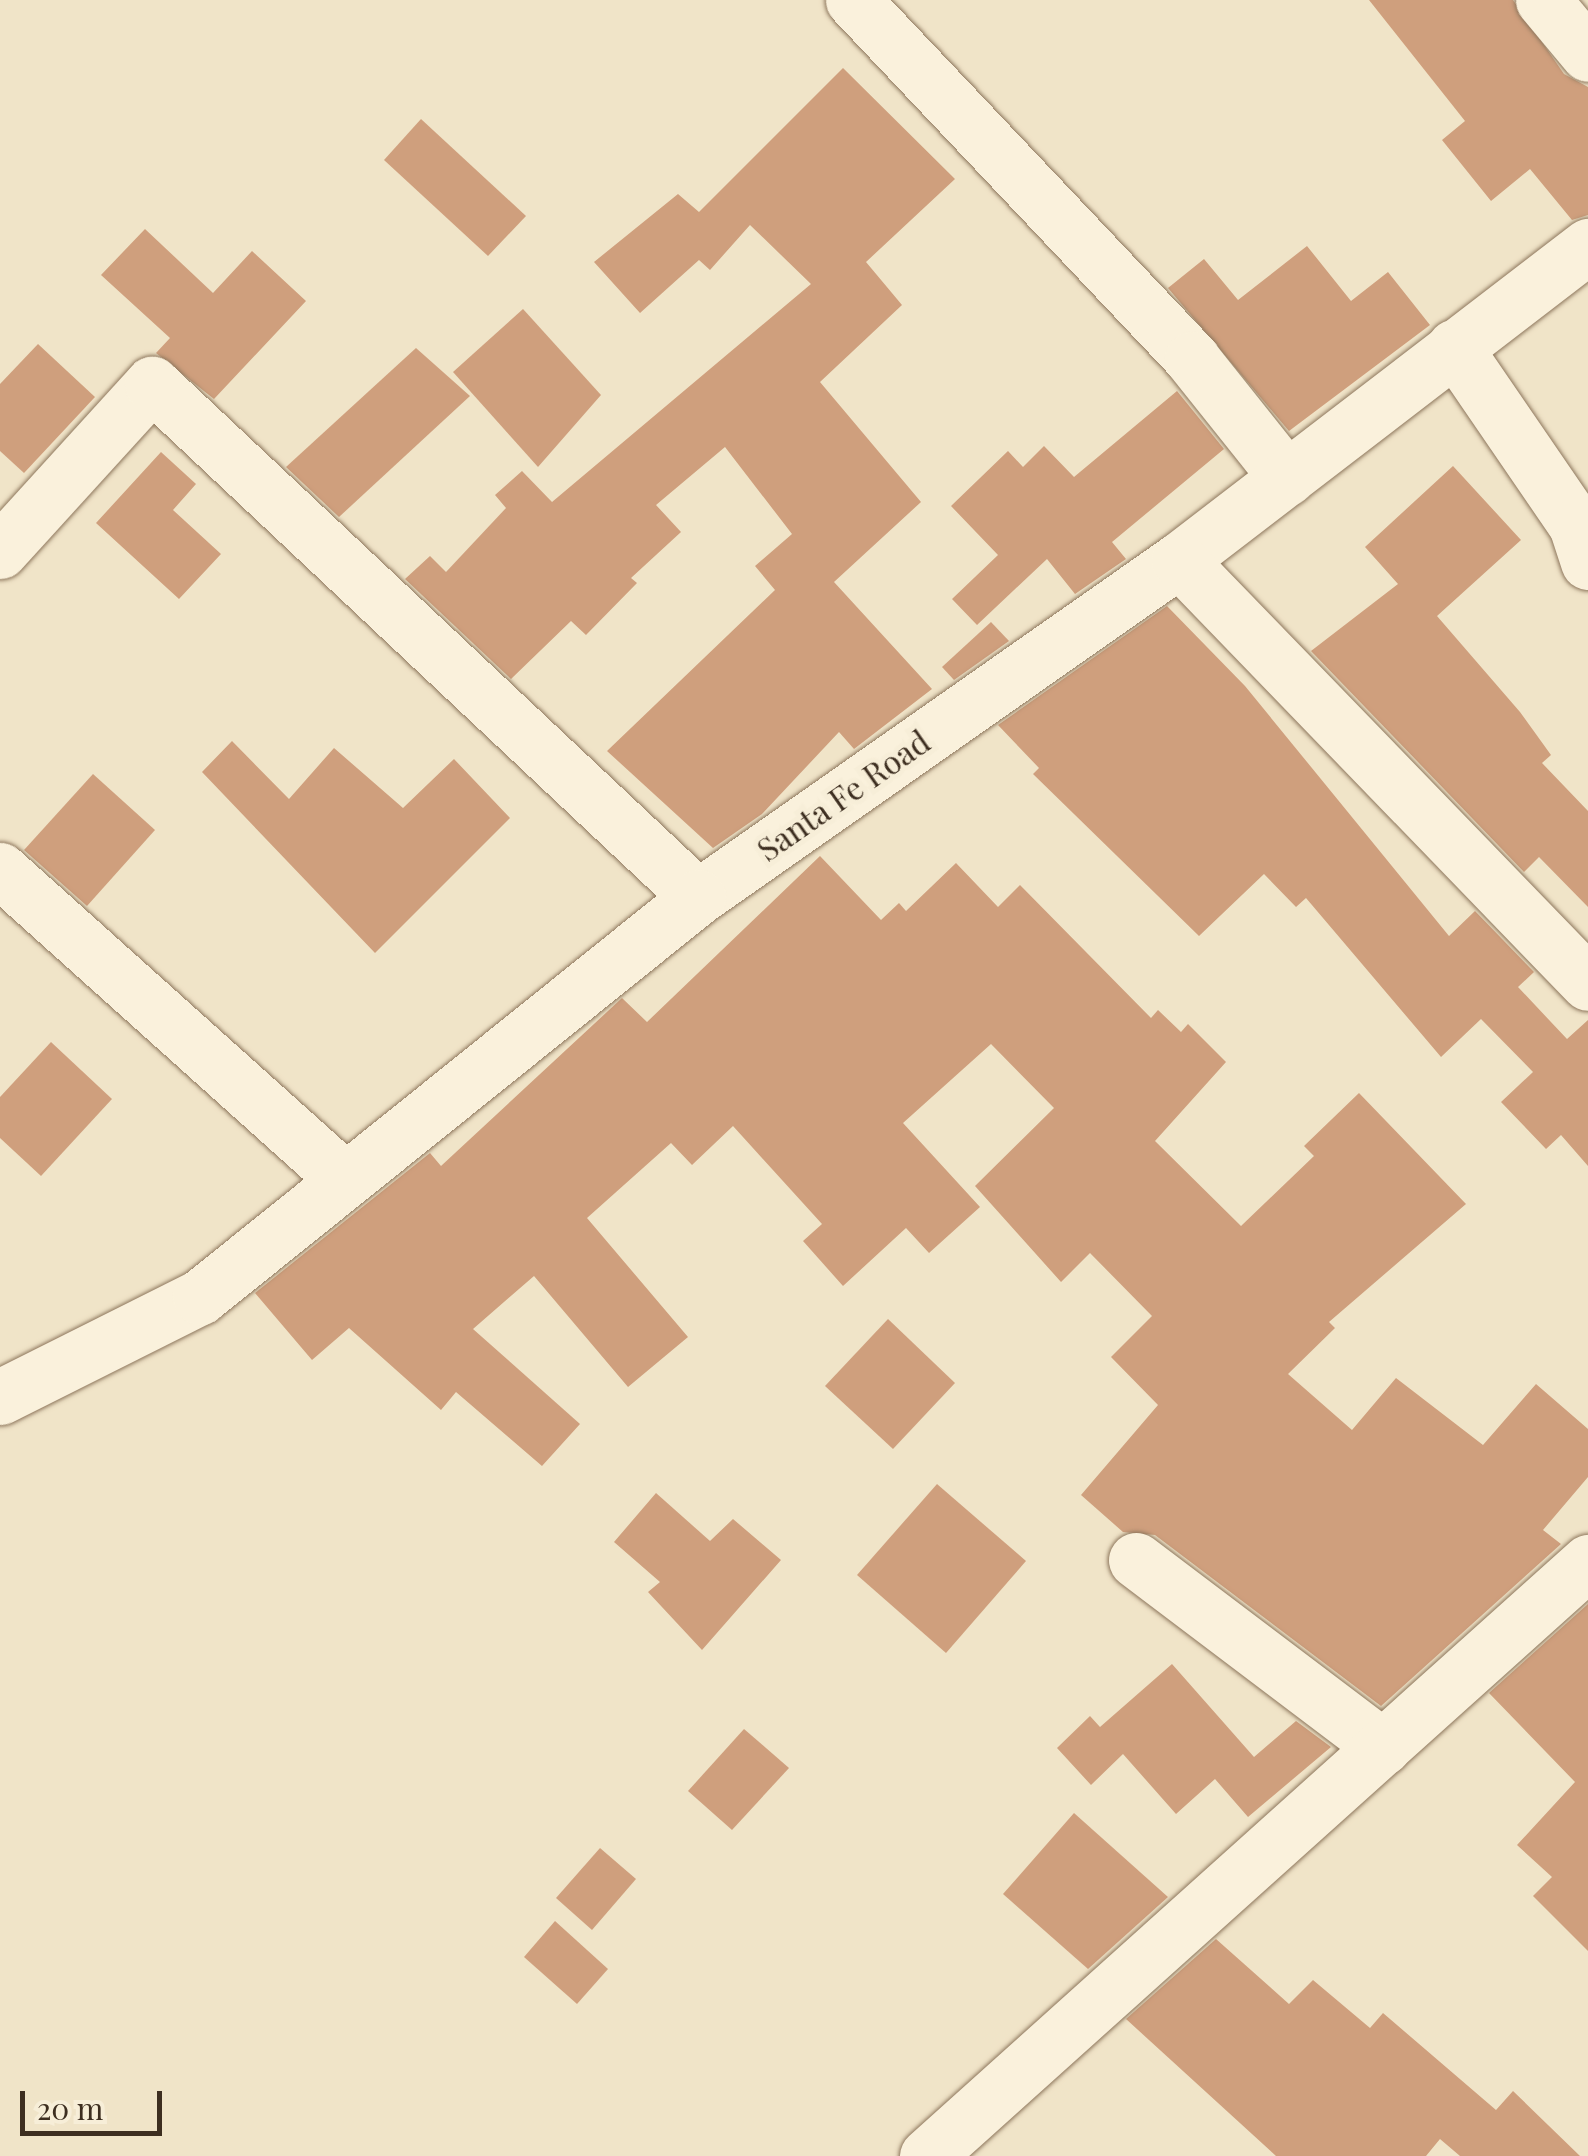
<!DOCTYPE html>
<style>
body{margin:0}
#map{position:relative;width:1588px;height:2156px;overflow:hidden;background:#f0e4c8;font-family:"Playfair Display",serif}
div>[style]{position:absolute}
.building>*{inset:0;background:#cf9f7d}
.roads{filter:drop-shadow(0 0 2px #8d765c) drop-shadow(0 0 2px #8d765c)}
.minor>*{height:55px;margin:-27.5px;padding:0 27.5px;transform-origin:27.5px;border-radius:27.5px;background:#faf1dc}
span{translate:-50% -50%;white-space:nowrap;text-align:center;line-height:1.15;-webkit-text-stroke:10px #f7eed8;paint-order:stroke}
.street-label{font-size:32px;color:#3d2e20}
.scale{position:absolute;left:20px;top:2091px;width:142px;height:45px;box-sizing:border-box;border:5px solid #3d2e20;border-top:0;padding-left:12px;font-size:30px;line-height:35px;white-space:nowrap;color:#3d2e20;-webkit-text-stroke:8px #f7eed8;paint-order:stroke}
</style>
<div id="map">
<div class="building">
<i style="clip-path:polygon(1369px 0,1513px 0,1564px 74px,1588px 87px,1588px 215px,1572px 220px,1530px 169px,1491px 201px,1442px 140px,1465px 121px)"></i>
<i style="clip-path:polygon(843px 68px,955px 179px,866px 262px,902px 305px,820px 382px,921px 502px,834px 582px,932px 689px,854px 749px,839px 732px,762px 814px,713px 848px,607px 751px,775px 590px,755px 566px,792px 534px,725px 447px,656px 505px,681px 532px,631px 578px,637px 583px,586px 635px,571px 621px,511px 679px,405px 579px,430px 556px,446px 572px,506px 508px,495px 495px,522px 471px,552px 502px,811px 284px,750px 225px,710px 270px,699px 260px,640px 313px,594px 262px,678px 194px,699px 212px)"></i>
<i style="clip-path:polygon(421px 119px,526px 216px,488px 256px,384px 160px)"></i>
<i style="clip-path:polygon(145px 229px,213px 293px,252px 251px,306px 301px,214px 399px,156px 353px,170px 338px,101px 275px)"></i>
<i style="clip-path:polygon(1307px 246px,1351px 301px,1388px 272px,1430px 325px,1289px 431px,1168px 288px,1204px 259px,1238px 300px)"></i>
<i style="clip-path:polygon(523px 309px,601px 395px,538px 467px,453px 372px)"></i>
<i style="clip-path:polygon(38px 344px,95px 397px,24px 473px,0 451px,0 384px)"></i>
<i style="clip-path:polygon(416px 348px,470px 396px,339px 517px,286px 467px)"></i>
<i style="clip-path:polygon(1177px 391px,1224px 449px,1112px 542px,1126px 559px,1075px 594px,1047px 559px,977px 625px,952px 599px,998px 555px,951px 506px,1008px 451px,1023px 467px,1044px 446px,1074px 477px)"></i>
<i style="clip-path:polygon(161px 452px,196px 484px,173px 510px,221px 554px,179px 599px,96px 523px)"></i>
<i style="clip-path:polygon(1453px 466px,1521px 540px,1437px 616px,1520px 712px,1551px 755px,1542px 763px,1588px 811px,1588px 907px,1539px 857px,1524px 872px,1311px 651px,1398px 584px,1365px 547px)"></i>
<i style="clip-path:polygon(1167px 606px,1245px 686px,1449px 936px,1475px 911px,1534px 972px,1518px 987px,1567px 1039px,1588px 1020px,1588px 1166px,1561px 1135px,1546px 1149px,1501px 1102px,1533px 1072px,1481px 1019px,1441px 1057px,1306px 898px,1296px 907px,1264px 874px,1199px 936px,1033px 774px,1039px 768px,998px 725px)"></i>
<i style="clip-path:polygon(991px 622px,1009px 641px,954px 680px,942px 667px)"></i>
<i style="clip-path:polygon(232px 741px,289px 799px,334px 748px,403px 808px,454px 759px,510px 818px,375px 953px,202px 772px)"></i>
<i style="clip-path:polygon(93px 774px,155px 830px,87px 906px,24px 850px)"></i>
<i style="clip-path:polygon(820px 856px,881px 920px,899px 903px,906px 911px,956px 863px,998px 907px,1020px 885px,1151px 1018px,1158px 1010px,1181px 1032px,1188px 1024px,1226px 1062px,1155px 1141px,1241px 1226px,1314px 1156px,1304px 1146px,1359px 1093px,1466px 1204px,1329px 1322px,1335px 1328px,1288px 1374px,1352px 1430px,1396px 1378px,1483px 1445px,1536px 1384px,1588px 1429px,1588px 1477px,1543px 1530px,1561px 1544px,1381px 1706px,1155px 1535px,1123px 1532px,1081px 1495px,1158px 1405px,1111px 1357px,1152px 1316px,1090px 1253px,1061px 1282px,975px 1186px,1054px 1108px,991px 1044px,903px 1123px,980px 1207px,929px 1253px,906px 1228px,843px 1286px,803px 1241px,822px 1224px,733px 1126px,692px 1165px,671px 1143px,587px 1218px,688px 1337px,628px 1387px,534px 1276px,473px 1329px,580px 1424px,542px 1466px,456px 1392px,441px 1410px,349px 1328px,312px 1360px,255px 1293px,430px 1153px,441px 1166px,622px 998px,647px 1022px)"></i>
<i style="clip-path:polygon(51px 1042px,112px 1099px,41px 1176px,0 1138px,0 1097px)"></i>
<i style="clip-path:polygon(888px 1319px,955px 1383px,893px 1449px,825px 1386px)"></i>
<i style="clip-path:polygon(937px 1484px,1026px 1561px,946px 1653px,857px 1575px)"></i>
<i style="clip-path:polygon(656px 1493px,710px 1541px,733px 1519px,781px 1560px,702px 1650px,648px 1592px,660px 1582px,614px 1542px)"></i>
<i style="clip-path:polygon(1588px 1604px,1588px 1951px,1533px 1896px,1552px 1877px,1517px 1845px,1575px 1782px,1489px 1693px)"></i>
<i style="clip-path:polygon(1172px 1664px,1254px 1757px,1296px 1721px,1331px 1747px,1248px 1817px,1215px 1779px,1176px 1814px,1123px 1754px,1091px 1785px,1057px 1748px,1090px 1716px,1100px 1727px)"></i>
<i style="clip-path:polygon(744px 1729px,789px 1768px,732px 1830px,688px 1791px)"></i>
<i style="clip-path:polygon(1074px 1813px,1168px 1897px,1088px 1969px,1003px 1894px)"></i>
<i style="clip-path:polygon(600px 1848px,636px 1879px,592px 1930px,556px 1898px)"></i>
<i style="clip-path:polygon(555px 1921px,608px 1969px,577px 2004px,524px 1957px)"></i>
<i style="clip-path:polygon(1216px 1939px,1289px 2004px,1313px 1980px,1370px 2028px,1383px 2013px,1496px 2110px,1513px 2091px,1580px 2156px,1460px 2156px,1440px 2139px,1426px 2156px,1276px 2156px,1126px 2019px)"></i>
</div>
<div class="roads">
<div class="minor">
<i style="left:853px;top:0;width:494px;rotate:46.6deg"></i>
<i style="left:1192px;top:359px;width:152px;rotate:51.4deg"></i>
<i style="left:1543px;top:0;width:70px;rotate:50.2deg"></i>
<i style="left:1454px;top:347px;width:216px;rotate:55.6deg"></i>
<i style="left:1576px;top:525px;width:39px;rotate:72deg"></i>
<i style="left:0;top:551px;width:226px;rotate:-47.7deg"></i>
<i style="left:152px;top:384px;width:749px;rotate:43.22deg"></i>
<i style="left:698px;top:897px;width:587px;rotate:-35.02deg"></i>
<i style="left:1179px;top:560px;width:516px;rotate:-37.51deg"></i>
<i style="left:1179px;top:560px;width:588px;rotate:45.96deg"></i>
<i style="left:0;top:870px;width:458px;rotate:41.9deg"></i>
<i style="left:0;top:1397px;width:224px;rotate:-26.6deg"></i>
<i style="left:200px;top:1297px;width:639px;rotate:-38.77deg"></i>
<i style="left:1136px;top:1560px;width:310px;rotate:37.1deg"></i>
<i style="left:927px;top:2156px;width:889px;rotate:-41.94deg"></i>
</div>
</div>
<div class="street-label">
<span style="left:843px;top:795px;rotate:-35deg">Santa Fe Road</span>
</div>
<div class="scale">20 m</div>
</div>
